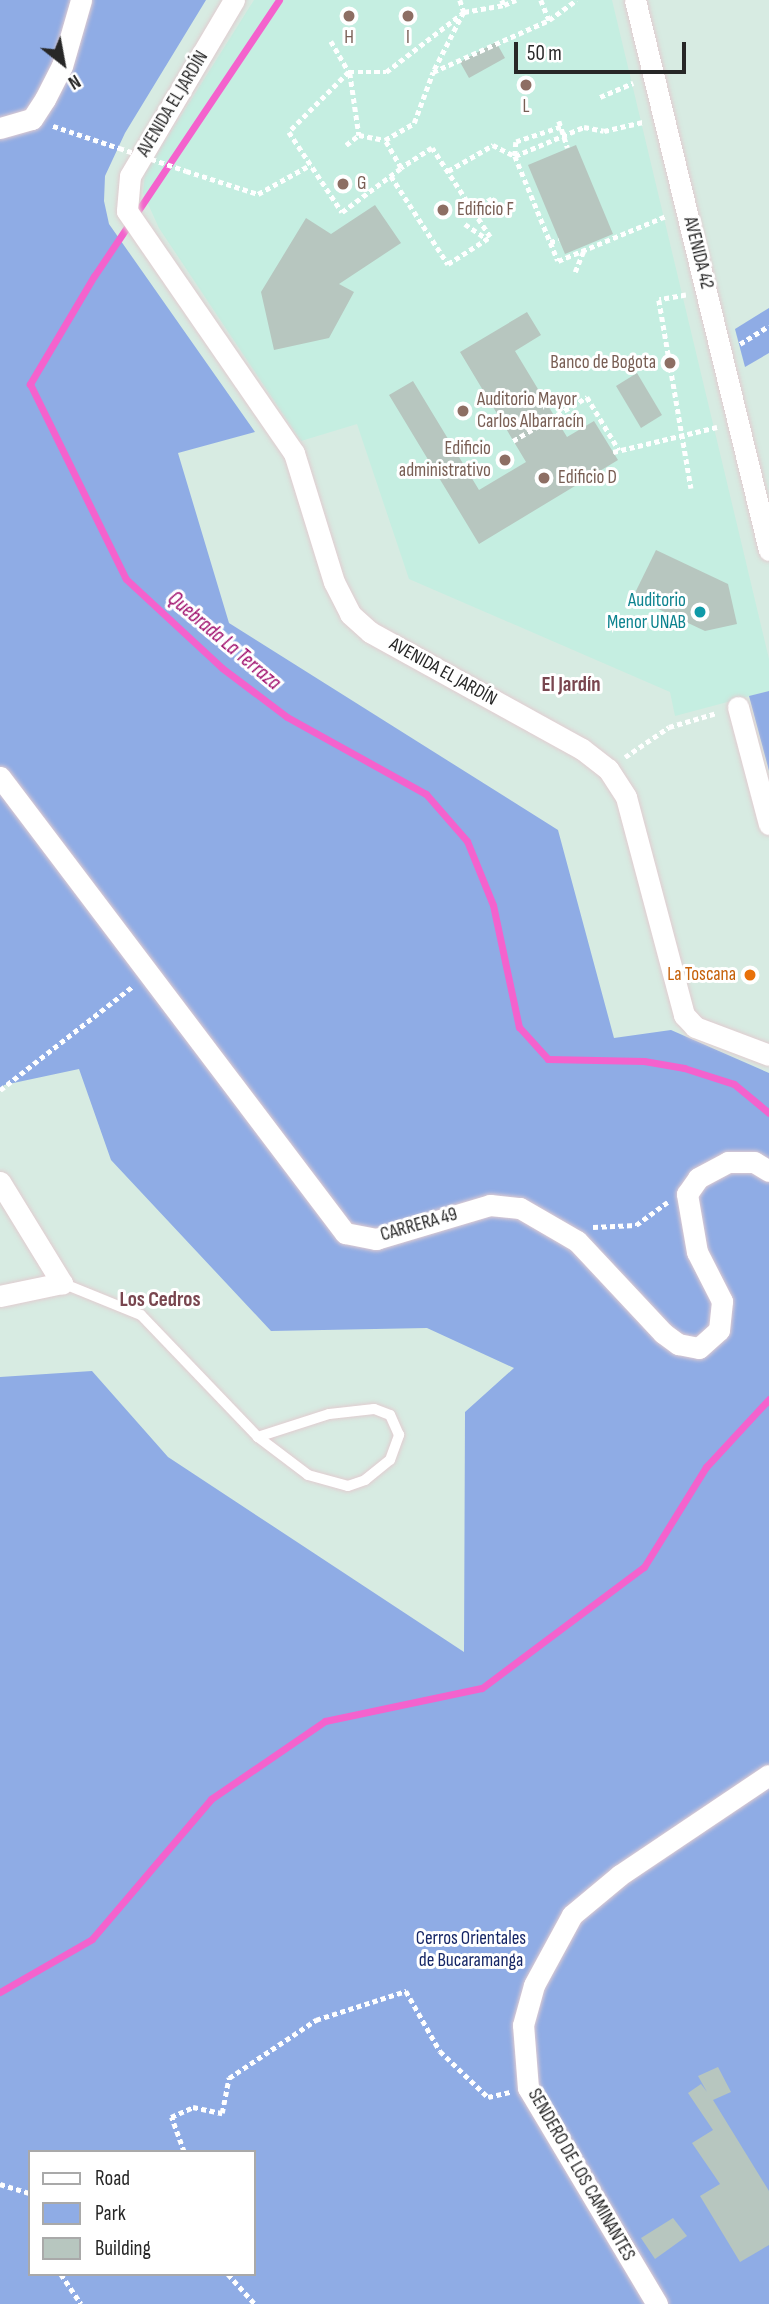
<!DOCTYPE html>
<meta charset="utf-8">
<style>
body{margin:0}
#map{position:relative;width:769px;height:2304px;overflow:hidden;background:#d7ebe2;font-family:"Sofia Sans Condensed",sans-serif}
div>[style]{position:absolute}
.education>*{inset:0;background:#c5eee1}
.green>*{inset:0;background:#8face5}
.stream>*{height:7px;margin:-3.5px;padding:0 3.5px;transform-origin:3.5px;border-radius:3.5px;background:#f462cd}
.building>*{inset:0;background:#b7c6bf}
.path>*{height:4.5px;margin-top:-2.25px;transform-origin:0;background:repeating-linear-gradient(90deg,#fff 0 5px,transparent 0 8.5px)}
.roads{filter:drop-shadow(0 0 2px #e1ccd0) drop-shadow(0 0 2px #e1ccd0)}
.service>*{height:10px;margin:-5px;padding:0 5px;transform-origin:5px;border-radius:5px;background:#fff}
.minor>*{height:21px;margin:-10.5px;padding:0 10.5px;transform-origin:10.5px;border-radius:10.5px;background:#fff}
.path-bridge>*{height:4.5px;margin-top:-2.25px;transform-origin:0;background:repeating-linear-gradient(90deg,#fff 0 5px,transparent 0 8.5px)}
.dots>*{width:19px;height:19px;translate:-50% -50%;box-sizing:border-box;border:4px solid #fff;border-radius:50%}
span{translate:-50% -50%;white-space:nowrap;text-align:center;line-height:1.15;-webkit-text-stroke:6px #fff;paint-order:stroke}
.education-label{font-size:19px;color:#785e54}
.left{translate:0 -50%;text-align:left}
.right{translate:-100% -50%;text-align:right}
.street-label{font-size:19px;color:#272727}
.culture-label{font-size:19px;color:#0d838f}
.food-label{font-size:19px;color:#c56008}
.park-label{font-size:19px;color:#152666}
.water-label{font-size:21px;color:#9c0668;font-style:italic}
.neighbourhood-label{font-size:21px;color:#79464f;font-weight:700}
.legend{position:absolute;left:28px;top:2150px;width:228px;height:126px;box-sizing:border-box;background:#fff;border:2px solid #a9a9a9;margin:0;padding:9px 12px;list-style:none;font-size:21px;color:#272727}
.legend li{display:flex;align-items:center;gap:14px;height:35px}
.legend b{width:35px;border:2px solid #a9a9a9}
.north{position:absolute;left:28px;top:28px;width:70px;height:70px;-webkit-text-stroke:5px #fff;paint-order:stroke;rotate:149deg;font-size:19px;font-weight:700;line-height:28px;text-align:center;color:#272727}
.north::after{content:'';display:block;margin:auto;width:24px;height:32px;background:#272727;clip-path:polygon(50% 0,100% 100%,50% 72%,0 100%)}
.scale{position:absolute;left:514px;top:42px;width:172px;height:32px;box-sizing:border-box;border:4px solid #272727;border-top:0;padding-left:9px;font-size:21px;line-height:24px;white-space:nowrap;color:#272727;-webkit-text-stroke:5px #fff;paint-order:stroke}
</style>
<div id="map">
<div class="education">
<i style="clip-path:polygon(254px 0,612px 0,769px 659px,769px 691px,675px 716px,670px 692px,409px 579px,357px 424px,301px 441px,159px 228px,143px 193px,145px 173px)"></i>
</div>
<div class="green">
<i style="clip-path:polygon(evenodd,0 0,206px 0,125px 133px,105px 176px,104px 201px,109px 224px,255px 432px,178px 453px,229px 623px,558px 830px,614px 1038px,671px 1030px,769px 1073px,769px 2304px,0 2304px,0 1377px,92px 1371px,168px 1457px,464px 1652px,465px 1412px,514px 1368px,427px 1328px,271px 1331px,111px 1160px,79px 1069px,4px 1085px,0 1090px,0 0,30px 2152px,254px 2152px,254px 2274px,30px 2274px,30px 2152px)"></i>
<i style="clip-path:polygon(769px 308px,769px 353px,745px 367px,735px 329px)"></i>
<i style="clip-path:polygon(769px 691px,769px 771px,749px 696px)"></i>
</div>
<div class="stream">
<i style="left:279px;top:0;width:332px;rotate:123.8deg"></i>
<i style="left:94px;top:276px;width:126px;rotate:120.7deg"></i>
<i style="left:30px;top:384px;width:217px;rotate:63.8deg"></i>
<i style="left:126px;top:579px;width:131px;rotate:42.8deg"></i>
<i style="left:222px;top:668px;width:81px;rotate:37deg"></i>
<i style="left:287px;top:717px;width:159px;rotate:29deg"></i>
<i style="left:426px;top:794px;width:62px;rotate:48.9deg"></i>
<i style="left:467px;top:841px;width:69px;rotate:67.9deg"></i>
<i style="left:493px;top:905px;width:125px;rotate:78deg"></i>
<i style="left:519px;top:1027px;width:43px;rotate:47.8deg"></i>
<i style="left:548px;top:1059px;width:96px;rotate:1.2deg"></i>
<i style="left:644px;top:1061px;width:41px;rotate:9.9deg"></i>
<i style="left:684px;top:1068px;width:52px;rotate:17.7deg"></i>
<i style="left:734px;top:1084px;width:45px;rotate:39.6deg"></i>
<i style="left:0;top:1992px;width:106px;rotate:-29.9deg"></i>
<i style="left:92px;top:1939px;width:184px;rotate:-49.6deg"></i>
<i style="left:211px;top:1799px;width:138px;rotate:-34.4deg"></i>
<i style="left:325px;top:1721px;width:160px;rotate:-11.9deg"></i>
<i style="left:482px;top:1688px;width:202px;rotate:-36.8deg"></i>
<i style="left:644px;top:1567px;width:118px;rotate:-58.2deg"></i>
<i style="left:706px;top:1467px;width:93px;rotate:-47.2deg"></i>
</div>
<div class="building">
<i style="clip-path:polygon(496px 42px,505px 58px,469px 78px,460px 62px)"></i>
<i style="clip-path:polygon(576px 145px,613px 234px,565px 254px,528px 165px)"></i>
<i style="clip-path:polygon(375px 205px,401px 243px,339px 284px,354px 292px,329px 338px,274px 350px,261px 292px,306px 218px,331px 234px)"></i>
<i style="clip-path:polygon(527px 312px,541px 335px,515px 351px,567px 437px,594px 421px,618px 460px,479px 544px,389px 395px,413px 381px,479px 490px,526px 462px,460px 352px)"></i>
<i style="clip-path:polygon(637px 373px,662px 415px,641px 428px,616px 386px)"></i>
<i style="clip-path:polygon(656px 550px,728px 584px,737px 624px,705px 631px,633px 597px)"></i>
<i style="clip-path:polygon(718px 2067px,731px 2092px,713px 2100px,769px 2191px,769px 2245px,740px 2262px,700px 2196px,720px 2184px,692px 2143px,713px 2130px,688px 2093px,701px 2084px,707px 2092px,698px 2076px)"></i>
<i style="clip-path:polygon(673px 2218px,687px 2236px,655px 2259px,641px 2238px)"></i>
</div>
<div class="path">
<i style="left:460px;top:0;width:13px;rotate:72deg"></i>
<i style="left:464px;top:12px;width:41px;rotate:-9.9deg"></i>
<i style="left:502px;top:0;width:5px;rotate:68deg"></i>
<i style="left:504px;top:5px;width:13px;rotate:-23deg"></i>
<i style="left:541px;top:0;width:22px;rotate:68deg"></i>
<i style="left:549px;top:20px;width:34px;rotate:-36deg"></i>
<i style="left:331px;top:41px;width:36px;rotate:60deg"></i>
<i style="left:349px;top:72px;width:37px"></i>
<i style="left:386px;top:72px;width:98px;rotate:-37.6deg"></i>
<i style="left:464px;top:12px;width:66px;rotate:117deg"></i>
<i style="left:349px;top:72px;width:85px;rotate:135deg"></i>
<i style="left:289px;top:132px;width:96px;rotate:56.5deg"></i>
<i style="left:342px;top:212px;width:74px;rotate:-36.7deg"></i>
<i style="left:401px;top:168px;width:32px;rotate:-120deg"></i>
<i style="left:385px;top:140px;width:34px;rotate:-30deg"></i>
<i style="left:414px;top:123px;width:54px;rotate:-69.6deg"></i>
<i style="left:433px;top:72px;width:127px;rotate:-24.1deg"></i>
<i style="left:350px;top:73px;width:63px;rotate:81.7deg"></i>
<i style="left:359px;top:135px;width:26px;rotate:11deg"></i>
<i style="left:600px;top:97px;width:36px;rotate:-23deg"></i>
<i style="left:559px;top:121px;width:28px;rotate:72deg"></i>
<i style="left:53px;top:126px;width:70px;rotate:18.4deg"></i>
<i style="left:561px;top:127px;width:47px;rotate:161.6deg"></i>
<i style="left:516px;top:142px;width:14px;rotate:94deg"></i>
<i style="left:515px;top:156px;width:113px;rotate:67.7deg"></i>
<i style="left:558px;top:261px;width:117px;rotate:-22.6deg"></i>
<i style="left:346px;top:145px;width:16px;rotate:-38deg"></i>
<i style="left:186px;top:171px;width:76px;rotate:17.7deg"></i>
<i style="left:258px;top:194px;width:60px;rotate:-29.1deg"></i>
<i style="left:448px;top:171px;width:52px;rotate:-30deg"></i>
<i style="left:493px;top:145px;width:25px;rotate:27deg"></i>
<i style="left:515px;top:156px;width:75px;rotate:-22.8deg"></i>
<i style="left:584px;top:127px;width:20px;rotate:11deg"></i>
<i style="left:604px;top:131px;width:40px;rotate:-13deg"></i>
<i style="left:391px;top:176px;width:105px;rotate:57.1deg"></i>
<i style="left:448px;top:264px;width:50px;rotate:-32.7deg"></i>
<i style="left:490px;top:237px;width:106px;rotate:-123.1deg"></i>
<i style="left:432px;top:148px;width:37px;rotate:147deg"></i>
<i style="left:473px;top:210px;width:22px;rotate:-32deg"></i>
<i style="left:492px;top:198px;width:10px;rotate:61deg"></i>
<i style="left:465px;top:224px;width:27px;rotate:34deg"></i>
<i style="left:550px;top:242px;width:9px;rotate:-13deg"></i>
<i style="left:575px;top:272px;width:22px;rotate:-68deg"></i>
<i style="left:686px;top:295px;width:27px;rotate:170deg"></i>
<i style="left:659px;top:300px;width:191px;rotate:80.3deg"></i>
<i style="left:740px;top:344px;width:34px;rotate:-32deg"></i>
<i style="left:513px;top:441px;width:86px;rotate:-30.7deg"></i>
<i style="left:587px;top:397px;width:62px;rotate:58.9deg"></i>
<i style="left:613px;top:452px;width:107px;rotate:-13.5deg"></i>
<i style="left:625px;top:757px;width:53px;rotate:-34.3deg"></i>
<i style="left:669px;top:727px;width:50px;rotate:-16.3deg"></i>
<i style="left:0;top:1090px;width:169px;rotate:-38deg"></i>
<i style="left:593px;top:1227px;width:43px;rotate:-2.7deg"></i>
<i style="left:636px;top:1225px;width:39px;rotate:-36deg"></i>
<i style="left:184px;top:2152px;width:37px;rotate:-110deg"></i>
<i style="left:171px;top:2117px;width:24px;rotate:-24deg"></i>
<i style="left:193px;top:2107px;width:30px;rotate:12deg"></i>
<i style="left:222px;top:2113px;width:36px;rotate:-79deg"></i>
<i style="left:229px;top:2078px;width:105px;rotate:-33.7deg"></i>
<i style="left:316px;top:2020px;width:95px;rotate:-17.9deg"></i>
<i style="left:406px;top:1991px;width:69px;rotate:60.5deg"></i>
<i style="left:440px;top:2051px;width:66px;rotate:43.8deg"></i>
<i style="left:488px;top:2097px;width:23px;rotate:-13deg"></i>
<i style="left:0;top:2184px;width:31px;rotate:17deg"></i>
<i style="left:61px;top:2274px;width:36px;rotate:56deg"></i>
<i style="left:228px;top:2274px;width:40px;rotate:48deg"></i>
</div>
<div class="roads">
<div class="service">
<i style="left:62px;top:1283px;width:85px;rotate:22.1deg"></i>
<i style="left:141px;top:1315px;width:169px;rotate:46.2deg"></i>
<i style="left:258px;top:1437px;width:63px;rotate:37.2deg"></i>
<i style="left:308px;top:1475px;width:41px;rotate:15.4deg"></i>
<i style="left:348px;top:1486px;width:18px;rotate:-19deg"></i>
<i style="left:365px;top:1480px;width:32px;rotate:-39deg"></i>
<i style="left:390px;top:1460px;width:27px;rotate:-70deg"></i>
<i style="left:399px;top:1435px;width:22px;rotate:-114deg"></i>
<i style="left:390px;top:1415px;width:17px;rotate:-159deg"></i>
<i style="left:374px;top:1409px;width:45px;rotate:173.7deg"></i>
<i style="left:329px;top:1414px;width:75px;rotate:162.1deg"></i>
</div>
<div class="minor">
<i style="left:234px;top:0;width:204px;rotate:120.6deg"></i>
<i style="left:130px;top:176px;width:35px;rotate:95deg"></i>
<i style="left:127px;top:211px;width:294px;rotate:55.4deg"></i>
<i style="left:294px;top:453px;width:135px;rotate:72.8deg"></i>
<i style="left:334px;top:582px;width:36px;rotate:63deg"></i>
<i style="left:350px;top:614px;width:27px;rotate:42deg"></i>
<i style="left:370px;top:632px;width:242px;rotate:28.9deg"></i>
<i style="left:582px;top:749px;width:33px;rotate:38deg"></i>
<i style="left:608px;top:769px;width:33px;rotate:57deg"></i>
<i style="left:626px;top:797px;width:226px;rotate:75.1deg"></i>
<i style="left:684px;top:1015px;width:16px;rotate:47deg"></i>
<i style="left:695px;top:1027px;width:79px;rotate:20.7deg"></i>
<i style="left:635px;top:0;width:566px;rotate:76.31deg"></i>
<i style="left:0;top:128px;width:33px;rotate:-16deg"></i>
<i style="left:32px;top:119px;width:24px;rotate:-57deg"></i>
<i style="left:45px;top:99px;width:37px;rotate:-63deg"></i>
<i style="left:62px;top:66px;width:69px;rotate:-73.9deg"></i>
<i style="left:738px;top:707px;width:121px;rotate:75.2deg"></i>
<i style="left:0;top:777px;width:572px;rotate:52.89deg"></i>
<i style="left:345px;top:1233px;width:32px;rotate:11deg"></i>
<i style="left:376px;top:1239px;width:119px;rotate:-16.6deg"></i>
<i style="left:490px;top:1205px;width:30px;rotate:6deg"></i>
<i style="left:520px;top:1208px;width:66px;rotate:30.1deg"></i>
<i style="left:577px;top:1241px;width:126px;rotate:46.9deg"></i>
<i style="left:663px;top:1333px;width:19px;rotate:36deg"></i>
<i style="left:678px;top:1344px;width:21px;rotate:11deg"></i>
<i style="left:699px;top:1348px;width:27px;rotate:-42deg"></i>
<i style="left:719px;top:1330px;width:29px;rotate:-84deg"></i>
<i style="left:722px;top:1301px;width:55px;rotate:-117deg"></i>
<i style="left:697px;top:1252px;width:59px;rotate:-99.8deg"></i>
<i style="left:687px;top:1194px;width:19px;rotate:-55deg"></i>
<i style="left:698px;top:1178px;width:34px;rotate:-28deg"></i>
<i style="left:728px;top:1162px;width:26px"></i>
<i style="left:754px;top:1162px;width:17px;rotate:31deg"></i>
<i style="left:0;top:1182px;width:119px;rotate:58.5deg"></i>
<i style="left:62px;top:1283px;width:63px;rotate:168.2deg"></i>
<i style="left:657px;top:2304px;width:252px;rotate:-120.8deg"></i>
<i style="left:528px;top:2088px;width:63px;rotate:-94.5deg"></i>
<i style="left:523px;top:2025px;width:41px;rotate:-74.6deg"></i>
<i style="left:534px;top:1985px;width:80px;rotate:-61.5deg"></i>
<i style="left:572px;top:1915px;width:62px;rotate:-39.8deg"></i>
<i style="left:620px;top:1875px;width:179px;rotate:-33.9deg"></i>
</div>
</div>
<div class="path-bridge">
<i style="left:119px;top:148px;width:71px;rotate:18.9deg"></i>
</div>
<div class="dots">
<i style="left:349px;top:16px;background:#8d6e63"></i>
<i style="left:408px;top:16px;background:#8d6e63"></i>
<i style="left:526px;top:85px;background:#8d6e63"></i>
<i style="left:343px;top:184px;background:#8d6e63"></i>
<i style="left:443px;top:210px;background:#8d6e63"></i>
<i style="left:670px;top:363px;background:#8d6e63"></i>
<i style="left:463px;top:411px;background:#8d6e63"></i>
<i style="left:505px;top:460px;background:#8d6e63"></i>
<i style="left:544px;top:478px;background:#8d6e63"></i>
<i style="left:700px;top:612px;background:#0f9aa8"></i>
<i style="left:750px;top:975px;background:#e8710a"></i>
</div>
<div class="education-label">
<span style="left:349px;top:38px">H</span>
<span style="left:408px;top:38px">I</span>
<span style="left:526px;top:107px">L</span>
<span class="left" style="left:357px;top:184px">G</span>
<span class="left" style="left:457px;top:210px">Edificio F</span>
<span class="right" style="left:656px;top:363px">Banco de Bogota</span>
<span class="left" style="left:477px;top:411px">Auditorio Mayor<br>Carlos Albarracín</span>
<span class="right" style="left:491px;top:460px">Edificio<br>administrativo</span>
<span class="left" style="left:558px;top:478px">Edificio D</span>
</div>
<div class="street-label">
<span style="left:173px;top:104px;rotate:-59deg">AVENIDA EL JARDÍN</span>
<span style="left:698px;top:253px;rotate:76deg">AVENIDA 42</span>
<span style="left:443px;top:672px;rotate:29deg">AVENIDA EL JARDÍN</span>
<span style="left:419px;top:1225px;rotate:-16deg">CARRERA 49</span>
<span style="left:581px;top:2175px;rotate:60deg">SENDERO DE LOS CAMINANTES</span>
</div>
<div class="culture-label">
<span class="right" style="left:686px;top:612px">Auditorio<br>Menor UNAB</span>
</div>
<div class="food-label">
<span class="right" style="left:736px;top:975px">La Toscana</span>
</div>
<div class="park-label">
<span style="left:471px;top:1950px">Cerros Orientales<br>de Bucaramanga</span>
</div>
<div class="water-label">
<span style="left:224px;top:641px;rotate:40deg">Quebrada La Terraza</span>
</div>
<div class="neighbourhood-label">
<span style="left:571px;top:685px">El Jardín</span>
<span style="left:160px;top:1300px">Los Cedros</span>
</div>
<ul class="legend">
<li><b style="height:9px;background:#fff"></b>Road</li>
<li><b style="height:19px;background:#8face5"></b>Park</li>
<li><b style="height:19px;background:#b7c6bf"></b>Building</li>
</ul>
<div class="north">N</div>
<div class="scale">50 m</div>
</div>
